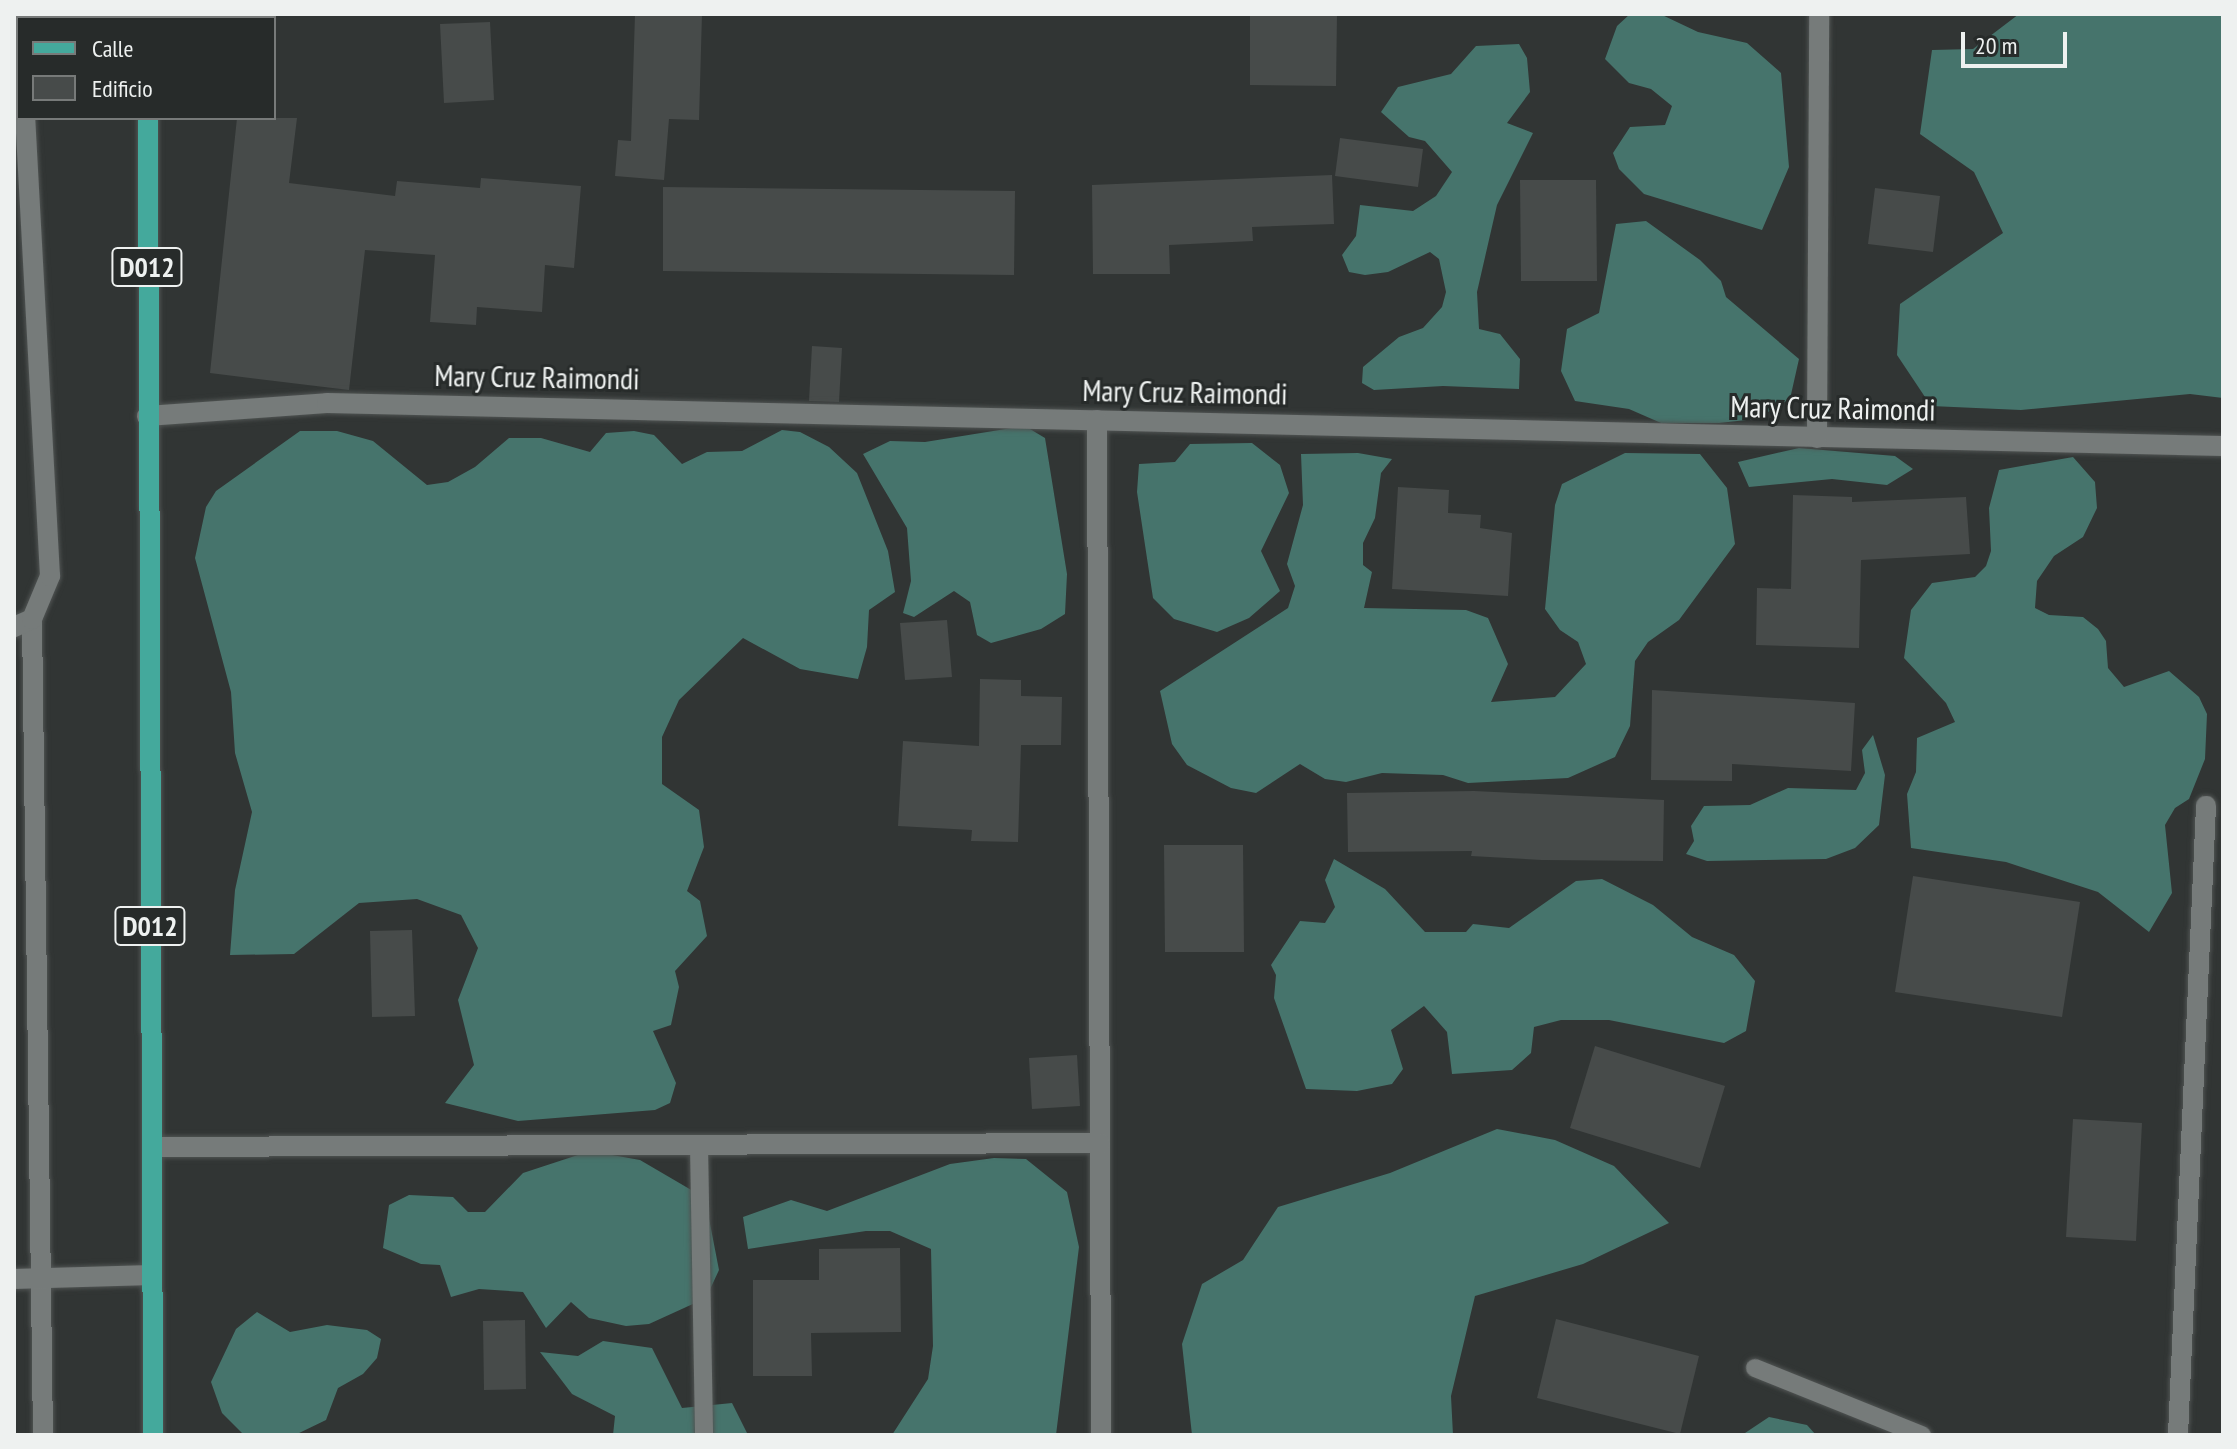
<!DOCTYPE html>
<style>
body{margin:0}
#map{position:relative;width:2237px;height:1449px;overflow:hidden;background:#313534;font-family:"PT Sans Narrow",sans-serif}
div>[style]{position:absolute}
.forest>*{inset:0;background:#46746c}
.building>*{inset:0;background:#474b4a}
.roads{filter:drop-shadow(0 0 2px #505453) drop-shadow(0 0 2px #505453)}
.service>*{height:18px;margin:-9px;padding:0 9px;transform-origin:9px;border-radius:9px;background:#767b7a}
.minor>*{height:20px;margin:-10px;padding:0 10px;transform-origin:10px;border-radius:10px;background:#767b7a}
.primary>*{height:20px;margin:-10px;padding:0 10px;transform-origin:10px;border-radius:10px;background:#44a99c}
span{translate:-50% -50%;white-space:nowrap;text-align:center;line-height:1.15;-webkit-text-stroke:6px #272b2a;paint-order:stroke}
.shield-label span{padding:2px 6px;background:#272b2a;border:2px solid;border-radius:6px;-webkit-text-stroke-width:0}
.shield-label{font-size:28px;color:#eef1f0;font-weight:700}
.street-label{font-size:30px;color:#eef1f0}
.frame{position:absolute;inset:0;border:16px solid #eef1f0;pointer-events:none}
.legend{position:absolute;left:16px;top:16px;width:260px;height:104px;box-sizing:border-box;background:#272b2a;border:2px solid #777a79;margin:0;padding:10px 14px;list-style:none;font-size:24px;color:#eef1f0}
.legend li{display:flex;align-items:center;gap:16px;height:40px}
.legend b{width:40px;border:2px solid #777a79}
.scale{position:absolute;left:1961px;top:32px;width:106px;height:36px;box-sizing:border-box;border:4px solid #eef1f0;border-top:0;padding-left:10px;font-size:24px;line-height:28px;white-space:nowrap;color:#eef1f0;-webkit-text-stroke:6px #272b2a;paint-order:stroke}
</style>
<div id="map">
<div class="forest">
<i style="clip-path:polygon(1630px 14px,1660px 14px,1698px 32px,1747px 43px,1781px 73px,1789px 167px,1762px 230px,1644px 194px,1619px 169px,1613px 153px,1630px 127px,1665px 125px,1672px 106px,1651px 89px,1629px 83px,1605px 59px,1617px 26px)"></i>
<i style="clip-path:polygon(2019px 14px,2223px 14px,2223px 398px,2190px 394px,2021px 410px,1931px 406px,1897px 355px,1900px 304px,2003px 233px,1974px 172px,1920px 134px,1932px 50px,1973px 49px)"></i>
<i style="clip-path:polygon(1519px 44px,1527px 58px,1530px 92px,1507px 123px,1533px 133px,1497px 205px,1477px 292px,1479px 329px,1500px 334px,1520px 359px,1519px 389px,1443px 386px,1374px 390px,1362px 383px,1363px 367px,1399px 337px,1423px 328px,1442px 307px,1446px 292px,1439px 259px,1430px 252px,1388px 272px,1365px 275px,1349px 272px,1342px 255px,1356px 236px,1360px 205px,1413px 211px,1436px 196px,1452px 172px,1425px 141px,1409px 137px,1381px 112px,1398px 87px,1451px 74px,1476px 46px)"></i>
<i style="clip-path:polygon(1646px 221px,1700px 260px,1721px 281px,1726px 297px,1799px 359px,1790px 399px,1756px 419px,1719px 423px,1661px 423px,1629px 409px,1575px 401px,1561px 371px,1567px 329px,1599px 313px,1616px 224px)"></i>
<i style="clip-path:polygon(1025px 426px,1045px 438px,1067px 574px,1065px 614px,1041px 629px,991px 643px,977px 635px,970px 602px,954px 591px,914px 617px,903px 613px,911px 581px,907px 528px,863px 454px,890px 441px,925px 442px)"></i>
<i style="clip-path:polygon(634px 431px,654px 435px,682px 464px,707px 452px,742px 451px,782px 430px,800px 432px,829px 447px,857px 473px,888px 551px,895px 592px,869px 610px,867px 647px,858px 679px,800px 669px,743px 638px,679px 700px,662px 737px,662px 784px,699px 810px,704px 847px,687px 891px,700px 901px,707px 936px,675px 971px,679px 987px,671px 1025px,653px 1031px,676px 1083px,670px 1103px,655px 1110px,518px 1121px,445px 1103px,474px 1065px,458px 1000px,478px 948px,461px 915px,417px 899px,359px 903px,294px 954px,230px 955px,235px 890px,252px 812px,235px 753px,231px 692px,195px 558px,206px 507px,216px 491px,300px 431px,337px 431px,373px 441px,427px 485px,448px 482px,475px 467px,509px 438px,541px 438px,590px 452px,606px 433px)"></i>
<i style="clip-path:polygon(1252px 443px,1280px 465px,1289px 493px,1261px 551px,1280px 591px,1249px 618px,1217px 632px,1174px 619px,1153px 598px,1137px 492px,1139px 464px,1175px 462px,1190px 444px)"></i>
<i style="clip-path:polygon(1799px 448px,1895px 456px,1913px 469px,1887px 485px,1832px 479px,1749px 487px,1738px 462px)"></i>
<i style="clip-path:polygon(1358px 453px,1392px 459px,1381px 473px,1375px 518px,1363px 543px,1363px 565px,1372px 572px,1364px 608px,1466px 610px,1488px 618px,1508px 664px,1491px 702px,1555px 697px,1586px 664px,1578px 642px,1560px 630px,1545px 609px,1555px 505px,1562px 484px,1625px 453px,1700px 454px,1727px 488px,1735px 544px,1679px 620px,1648px 642px,1635px 661px,1630px 726px,1615px 757px,1568px 778px,1468px 783px,1443px 775px,1382px 773px,1346px 782px,1325px 779px,1300px 764px,1256px 793px,1231px 788px,1187px 765px,1172px 744px,1160px 691px,1288px 608px,1295px 586px,1287px 564px,1303px 505px,1301px 454px)"></i>
<i style="clip-path:polygon(2073px 457px,2095px 482px,2097px 508px,2083px 537px,2054px 556px,2037px 581px,2035px 608px,2049px 615px,2083px 617px,2098px 629px,2106px 641px,2108px 668px,2124px 687px,2169px 671px,2199px 697px,2207px 714px,2205px 759px,2189px 799px,2175px 808px,2165px 825px,2172px 893px,2149px 932px,2098px 892px,2006px 862px,1911px 848px,1907px 794px,1916px 772px,1917px 738px,1955px 722px,1946px 703px,1904px 658px,1911px 610px,1932px 583px,1975px 577px,1986px 566px,1991px 551px,1989px 508px,1999px 470px)"></i>
<i style="clip-path:polygon(1873px 735px,1885px 775px,1879px 825px,1855px 848px,1826px 859px,1707px 861px,1686px 854px,1694px 841px,1691px 826px,1704px 806px,1750px 805px,1788px 788px,1856px 790px,1865px 773px,1862px 750px)"></i>
<i style="clip-path:polygon(1334px 859px,1385px 889px,1425px 932px,1466px 932px,1473px 924px,1509px 928px,1576px 881px,1602px 879px,1653px 905px,1692px 937px,1734px 955px,1755px 981px,1746px 1031px,1724px 1043px,1609px 1020px,1561px 1020px,1534px 1027px,1531px 1053px,1512px 1070px,1452px 1074px,1447px 1032px,1424px 1006px,1391px 1030px,1403px 1069px,1392px 1084px,1357px 1091px,1306px 1089px,1274px 998px,1276px 975px,1271px 965px,1300px 921px,1325px 923px,1335px 907px,1325px 880px)"></i>
<i style="clip-path:polygon(1497px 1129px,1555px 1140px,1614px 1166px,1669px 1223px,1583px 1264px,1475px 1296px,1451px 1396px,1453px 1435px,1192px 1435px,1182px 1344px,1202px 1284px,1243px 1260px,1278px 1207px,1390px 1173px)"></i>
<i style="clip-path:polygon(590px 1151px,640px 1160px,705px 1198px,719px 1270px,706px 1298px,649px 1324px,626px 1326px,589px 1318px,571px 1302px,546px 1328px,523px 1292px,479px 1289px,451px 1297px,440px 1265px,421px 1264px,383px 1248px,389px 1205px,409px 1195px,453px 1197px,468px 1212px,485px 1212px,523px 1173px)"></i>
<i style="clip-path:polygon(994px 1158px,1026px 1159px,1067px 1192px,1079px 1247px,1056px 1435px,892px 1435px,928px 1379px,933px 1346px,931px 1249px,890px 1231px,866px 1231px,748px 1249px,743px 1217px,791px 1200px,827px 1211px,950px 1164px)"></i>
<i style="clip-path:polygon(257px 1312px,290px 1332px,327px 1325px,367px 1330px,381px 1339px,377px 1358px,363px 1374px,338px 1388px,326px 1420px,295px 1435px,244px 1435px,222px 1413px,211px 1382px,236px 1329px)"></i>
<i style="clip-path:polygon(603px 1341px,652px 1348px,682px 1408px,732px 1403px,748px 1435px,613px 1435px,615px 1416px,572px 1394px,540px 1352px,578px 1356px)"></i>
<i style="clip-path:polygon(1769px 1417px,1807px 1425px,1816px 1435px,1742px 1435px)"></i>
</div>
<div class="building">
<i style="clip-path:polygon(635px 14px,702px 14px,699px 120px,669px 119px,664px 180px,615px 176px,618px 140px,631px 141px)"></i>
<i style="clip-path:polygon(1250px 14px,1337px 14px,1336px 86px,1250px 85px)"></i>
<i style="clip-path:polygon(490px 22px,494px 100px,444px 103px,440px 24px)"></i>
<i style="clip-path:polygon(237px 118px,297px 118px,289px 183px,395px 196px,397px 181px,480px 188px,481px 178px,581px 186px,574px 268px,545px 265px,542px 312px,477px 307px,476px 325px,430px 322px,435px 255px,365px 250px,349px 390px,210px 373px)"></i>
<i style="clip-path:polygon(1340px 138px,1423px 149px,1418px 187px,1335px 176px)"></i>
<i style="clip-path:polygon(1332px 175px,1334px 224px,1252px 227px,1253px 241px,1169px 245px,1170px 274px,1093px 274px,1092px 185px)"></i>
<i style="clip-path:polygon(1520px 180px,1596px 180px,1597px 281px,1521px 281px)"></i>
<i style="clip-path:polygon(663px 187px,1015px 191px,1014px 275px,663px 271px)"></i>
<i style="clip-path:polygon(1875px 188px,1940px 196px,1933px 252px,1868px 244px)"></i>
<i style="clip-path:polygon(812px 346px,842px 348px,839px 402px,809px 401px)"></i>
<i style="clip-path:polygon(1398px 487px,1449px 490px,1448px 513px,1481px 515px,1480px 528px,1512px 533px,1508px 596px,1392px 589px)"></i>
<i style="clip-path:polygon(1793px 495px,1852px 497px,1852px 502px,1966px 497px,1970px 554px,1861px 560px,1859px 648px,1756px 645px,1757px 588px,1791px 589px)"></i>
<i style="clip-path:polygon(947px 620px,952px 677px,905px 680px,900px 623px)"></i>
<i style="clip-path:polygon(980px 679px,1021px 680px,1021px 696px,1062px 697px,1061px 745px,1021px 745px,1018px 842px,971px 841px,972px 830px,898px 826px,903px 741px,979px 746px)"></i>
<i style="clip-path:polygon(1652px 690px,1855px 703px,1851px 771px,1732px 764px,1732px 781px,1651px 780px)"></i>
<i style="clip-path:polygon(1474px 791px,1664px 800px,1663px 861px,1542px 860px,1471px 856px,1472px 851px,1348px 852px,1347px 793px)"></i>
<i style="clip-path:polygon(1164px 845px,1243px 845px,1244px 952px,1165px 952px)"></i>
<i style="clip-path:polygon(1913px 876px,2080px 902px,2062px 1017px,1895px 992px)"></i>
<i style="clip-path:polygon(412px 930px,415px 1016px,372px 1017px,370px 931px)"></i>
<i style="clip-path:polygon(1595px 1046px,1725px 1086px,1700px 1168px,1570px 1128px)"></i>
<i style="clip-path:polygon(1077px 1055px,1080px 1106px,1032px 1109px,1029px 1058px)"></i>
<i style="clip-path:polygon(2073px 1119px,2142px 1123px,2136px 1241px,2066px 1237px)"></i>
<i style="clip-path:polygon(900px 1248px,901px 1332px,811px 1333px,812px 1376px,753px 1376px,753px 1280px,819px 1280px,819px 1249px)"></i>
<i style="clip-path:polygon(1556px 1319px,1699px 1356px,1680px 1434px,1537px 1398px)"></i>
<i style="clip-path:polygon(525px 1320px,526px 1389px,484px 1390px,483px 1321px)"></i>
</div>
<div class="roads">
<div class="service">
<i style="left:699px;top:1145px;width:290px;rotate:89deg"></i>
<i style="left:1755px;top:1368px;width:180px;rotate:21.9deg"></i>
</div>
<div class="minor">
<i style="left:19px;top:14px;width:4px;rotate:76deg"></i>
<i style="left:147px;top:416px;width:180px;rotate:-4.1deg"></i>
<i style="left:327px;top:403px;width:1896px;rotate:1.3deg"></i>
<i style="left:1097px;top:420px;width:1015px;rotate:89.77deg"></i>
<i style="left:1817px;top:438px;width:424px;rotate:-89.7deg"></i>
<i style="left:32px;top:619px;width:816px;rotate:89.23deg"></i>
<i style="left:14px;top:627px;width:20px;rotate:-24deg"></i>
<i style="left:32px;top:619px;width:47px;rotate:-67.3deg"></i>
<i style="left:50px;top:576px;width:459px;rotate:-93.1deg"></i>
<i style="left:152px;top:1147px;width:948px;rotate:-0.24deg"></i>
<i style="left:14px;top:1279px;width:137px;rotate:-1.7deg"></i>
<i style="left:2178px;top:1435px;width:630px;rotate:-87.45deg"></i>
</div>
<div class="primary">
<i style="left:148px;top:18px;width:4px;rotate:-90deg"></i>
<i style="left:148px;top:118px;width:1317px;rotate:89.78deg"></i>
</div>
</div>
<div class="shield-label">
<span style="left:147px;top:267px">D012</span>
<span style="left:150px;top:926px">D012</span>
</div>
<div class="street-label">
<span style="left:537px;top:377px;rotate:1deg">Mary Cruz Raimondi</span>
<span style="left:1185px;top:392px;rotate:1deg">Mary Cruz Raimondi</span>
<span style="left:1833px;top:408px;rotate:1deg">Mary Cruz Raimondi</span>
</div>
<div class="frame"></div>
<ul class="legend">
<li><b style="height:10px;background:#44a99c"></b>Calle</li>
<li><b style="height:22px;background:#474b4a"></b>Edificio</li>
</ul>
<div class="scale">20 m</div>
</div>
